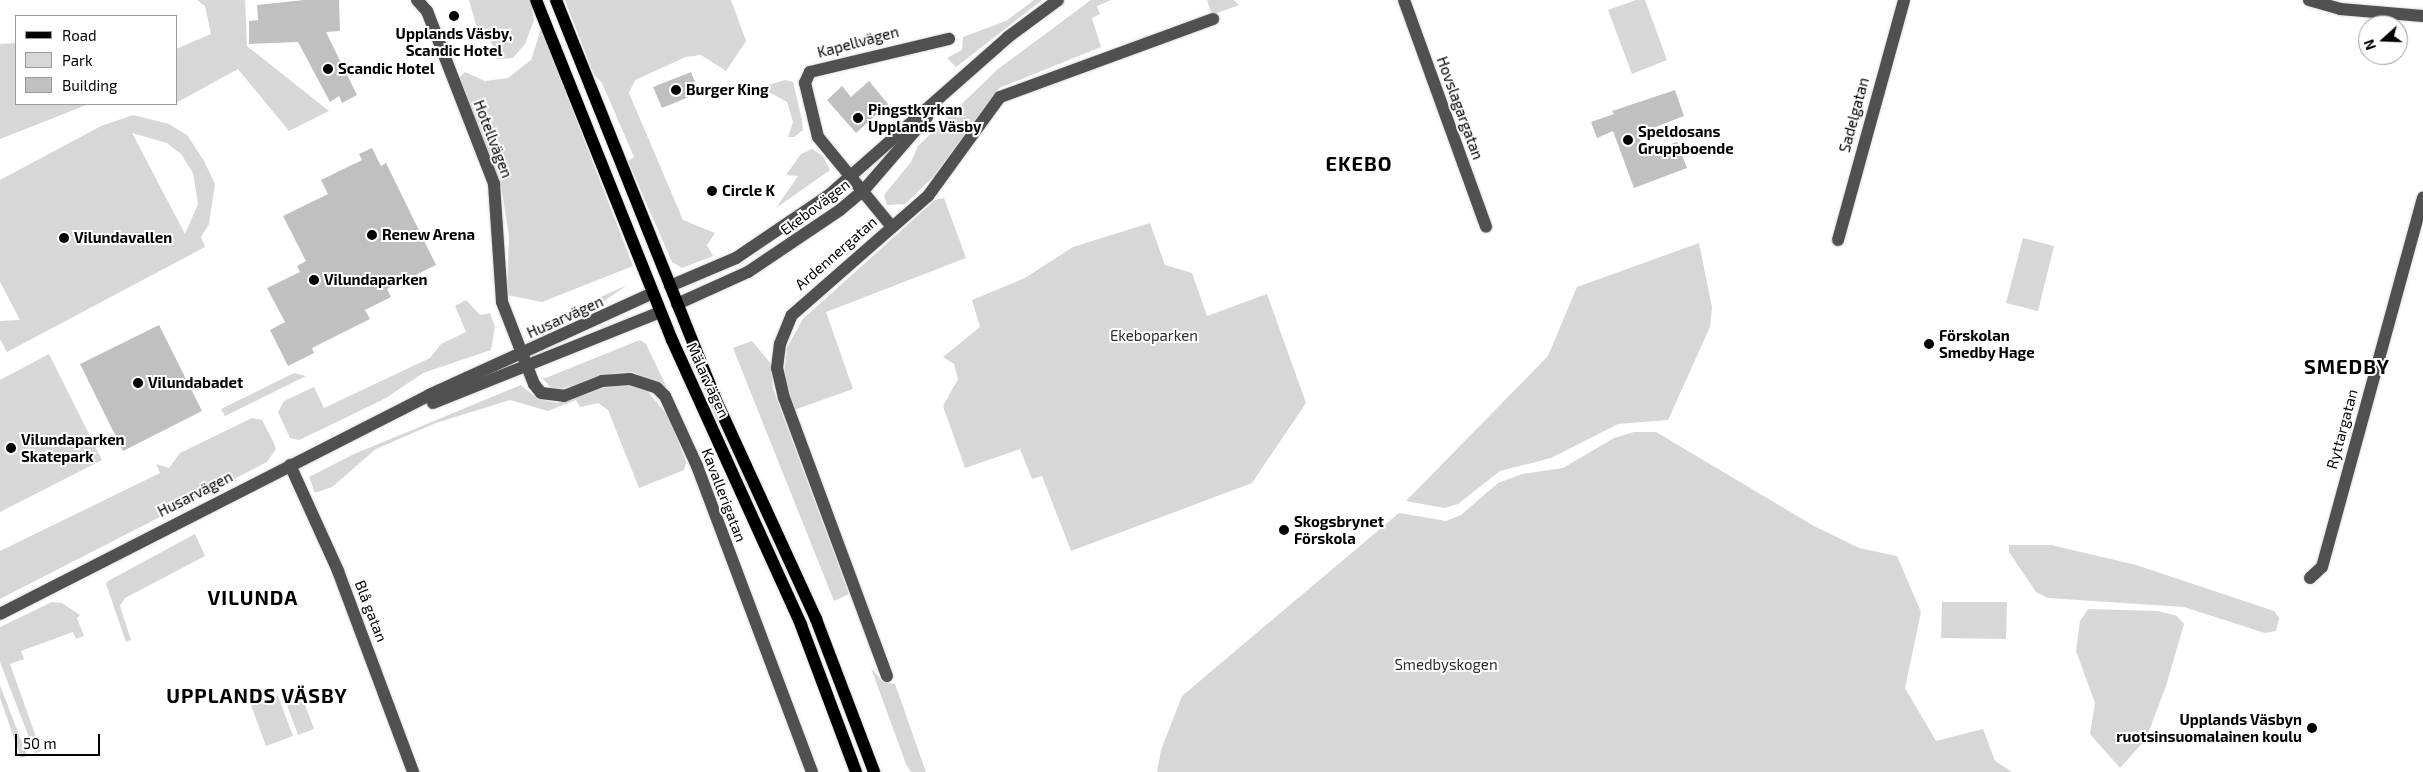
<!DOCTYPE html>
<meta charset="utf-8">
<style>
body{margin:0}
#map{position:relative;width:2423px;height:772px;overflow:hidden;background:#fff;font-family:"Exo 2",sans-serif}
div>[style]{position:absolute}
.green>*{inset:0;background:#d7d7d7}
.building>*{inset:0;background:#c0c0c0}
.roads{filter:drop-shadow(0 0 1px #dbdbdb) drop-shadow(0 0 1px #dbdbdb)}
.minor>*{height:12px;margin:-6px;padding:0 6px;transform-origin:6px;border-radius:6px;background:#505050}
.major>*{height:12px;margin:-6px;padding:0 6px;transform-origin:6px;border-radius:6px;background:#000}
.dots>*{width:14px;height:14px;translate:-50% -50%;box-sizing:border-box;border:2px solid #fff;border-radius:50%}
span{translate:-50% -50%;white-space:nowrap;text-align:center;line-height:1.15;-webkit-text-stroke:4px #fff;paint-order:stroke}
.poi-label{font-size:15px;color:#000;font-weight:700}
.left{translate:0 -50%;text-align:left}
.right{translate:-100% -50%;text-align:right}
.street-label{font-size:15px;color:#000}
.park-label{font-size:15px;color:#2e2e2e}
.district-label{font-size:20px;color:#000;font-weight:700;letter-spacing:1px}
.legend{position:absolute;left:15px;top:15px;width:162px;height:90px;box-sizing:border-box;background:#fff;border:1px solid #999;margin:0;padding:6px 9px;list-style:none;font-size:15px;color:#000}
.legend li{display:flex;align-items:center;gap:10px;height:25px}
.legend b{width:25px;border:1px solid #999}
.north{position:absolute;left:2358px;top:15px;width:50px;height:50px;box-sizing:border-box;background:#fff;border:1px solid #999;border-radius:50%;rotate:250deg;font-size:14px;font-weight:700;line-height:20px;text-align:center;color:#000}
.north::after{content:'';display:block;margin:auto;width:18px;height:22px;background:#000;clip-path:polygon(50% 0,100% 100%,50% 72%,0 100%)}
.scale{position:absolute;left:15px;top:734px;width:85px;height:22px;box-sizing:border-box;border:2px solid #000;border-top:0;padding-left:6px;font-size:15px;line-height:18px;white-space:nowrap;color:#000;-webkit-text-stroke:4px #fff;paint-order:stroke}
</style>
<div id="map">
<div class="green">
<i style="clip-path:polygon(197px 0,245px 0,247px 46px,329px 111px,289px 131px,238px 69px,176px 103px,176px 49px,211px 34px,205px 6px)"></i>
<i style="clip-path:polygon(469px 0,531px 0,534px 20px,525px 44px,513px 58px,497px 59px,492px 44px,477px 28px)"></i>
<i style="clip-path:polygon(565px 0,731px 0,746px 41px,726px 71px,701px 55px,686px 57px,635px 80px,629px 93px,683px 220px,715px 233px,707px 245px,713px 256px,682px 268px,672px 262px,628px 161px,634px 157px,602px 83px,594px 75px)"></i>
<i style="clip-path:polygon(1034px 0,1042px 0,956px 67px,947px 58px,962px 50px,963px 37px,1006px 21px)"></i>
<i style="clip-path:polygon(1091px 0,1111px 0,1097px 6px,1100px 14px,1092px 18px,1101px 47px,999px 88px,933px 177px,905px 204px,887px 205px,884px 195px,911px 162px,918px 146px,998px 69px)"></i>
<i style="clip-path:polygon(1207px 0,1234px 0,1239px 5px,1212px 15px)"></i>
<i style="clip-path:polygon(1636px 0,1645px 0,1667px 60px,1632px 74px,1608px 10px)"></i>
<i style="clip-path:polygon(541px 29px,633px 266px,542px 302px,507px 295px,509px 236px,501px 186px,459px 78px,465px 72px,485px 81px,508px 78px,531px 60px)"></i>
<i style="clip-path:polygon(16px 43px,16px 104px,89px 104px,0 139px,0 44px)"></i>
<i style="clip-path:polygon(785px 80px,793px 82px,802px 120px,803px 130px,794px 137px,788px 137px,793px 122px,787px 102px,767px 91px,755px 93px,758px 88px)"></i>
<i style="clip-path:polygon(evenodd,133px 115px,169px 124px,187px 135px,204px 161px,215px 184px,209px 224px,201px 237px,205px 247px,7px 352px,0 339px,0 321px,20px 320px,0 282px,0 180px,101px 126px,133px 115px,132px 133px,167px 143px,181px 154px,193px 173px,198px 204px,185px 234px,132px 133px)"></i>
<i style="clip-path:polygon(812px 149px,823px 156px,830px 170px,776px 208px,798px 176px,786px 175px,801px 154px)"></i>
<i style="clip-path:polygon(944px 198px,966px 258px,826px 312px,853px 389px,791px 411px,784px 378px,787px 347px,803px 319px,935px 200px)"></i>
<i style="clip-path:polygon(1150px 223px,1165px 265px,1192px 273px,1207px 316px,1267px 294px,1306px 403px,1252px 483px,1071px 551px,1042px 476px,1032px 479px,1020px 449px,965px 468px,943px 406px,958px 379px,954px 364px,943px 357px,980px 327px,972px 300px,1025px 278px,1073px 247px)"></i>
<i style="clip-path:polygon(2023px 238px,2054px 246px,2038px 311px,2006px 303px)"></i>
<i style="clip-path:polygon(1699px 243px,1712px 307px,1710px 327px,1668px 420px,1618px 424px,1551px 458px,1500px 471px,1458px 504px,1444px 508px,1406px 501px,1548px 356px,1577px 287px)"></i>
<i style="clip-path:polygon(627px 285px,596px 307px,546px 329px,539px 325px)"></i>
<i style="clip-path:polygon(466px 300px,480px 315px,490px 313px,495px 327px,491px 350px,423px 373px,386px 398px,339px 421px,299px 440px,290px 438px,278px 412px,284px 401px,314px 387px,324px 408px,430px 358px,441px 344px,466px 332px,455px 306px)"></i>
<i style="clip-path:polygon(640px 340px,646px 344px,667px 388px,633px 372px,614px 373px,554px 391px,543px 379px)"></i>
<i style="clip-path:polygon(752px 341px,771px 364px,773px 389px,849px 594px,834px 601px,733px 348px)"></i>
<i style="clip-path:polygon(49px 354px,102px 460px,0 512px,0 380px)"></i>
<i style="clip-path:polygon(294px 373px,306px 376px,225px 416px,221px 409px)"></i>
<i style="clip-path:polygon(521px 385px,538px 399px,557px 403px,601px 387px,634px 385px,648px 392px,669px 417px,686px 462px,684px 470px,639px 488px,608px 410px,598px 403px,580px 407px,576px 400px,548px 411px,510px 400px,436px 423px,376px 449px,332px 487px,315px 493px,309px 477px,354px 454px)"></i>
<i style="clip-path:polygon(252px 418px,262px 420px,273px 441px,276px 449px,267px 462px,0 599px,0 551px,160px 473px,156px 464px,169px 468px,180px 453px)"></i>
<i style="clip-path:polygon(1634px 432px,1656px 432px,1814px 526px,1859px 548px,1897px 556px,1921px 612px,1905px 688px,1936px 741px,1983px 729px,1995px 761px,2012px 772px,1157px 772px,1161px 750px,1182px 696px,1399px 513px,1446px 521px,1461px 515px,1498px 483px,1522px 474px,1563px 468px,1614px 438px)"></i>
<i style="clip-path:polygon(195px 534px,205px 556px,125px 598px,120px 606px,131px 640px,126px 642px,106px 584px,108px 581px)"></i>
<i style="clip-path:polygon(2009px 545px,2051px 545px,2136px 565px,2274px 611px,2279px 618px,2276px 631px,2265px 633px,2184px 607px,2048px 598px,2036px 592px,2009px 552px)"></i>
<i style="clip-path:polygon(52px 602px,62px 603px,80px 615px,77px 618px,84px 636px,76px 639px,73px 632px,21px 651px,24px 659px,10px 664px,41px 751px,35px 753px,0 662px,0 627px)"></i>
<i style="clip-path:polygon(1942px 602px,2007px 602px,2006px 639px,1941px 638px)"></i>
<i style="clip-path:polygon(2088px 609px,2158px 611px,2177px 616px,2184px 624px,2166px 686px,2146px 739px,2120px 768px,2090px 734px,2095px 703px,2076px 651px,2080px 621px)"></i>
<i style="clip-path:polygon(871px 668px,883px 682px,895px 684px,926px 772px,911px 772px,906px 764px)"></i>
<i style="clip-path:polygon(0 685px,27px 756px,21px 758px,0 698px)"></i>
<i style="clip-path:polygon(299px 688px,314px 729px,298px 735px,283px 694px)"></i>
<i style="clip-path:polygon(278px 696px,293px 736px,266px 746px,251px 705px)"></i>
</div>
<div class="building">
<i style="clip-path:polygon(304px 0,339px 0,340px 31px,326px 32px,357px 95px,342px 103px,339px 96px,330px 102px,298px 42px,249px 44px,249px 21px,258px 20px,257px 5px)"></i>
<i style="clip-path:polygon(691px 72px,699px 93px,662px 108px,653px 87px)"></i>
<i style="clip-path:polygon(869px 81px,888px 104px,856px 133px,827px 100px,842px 86px,851px 97px)"></i>
<i style="clip-path:polygon(1675px 90px,1684px 116px,1638px 134px,1645px 153px,1677px 142px,1687px 168px,1634px 188px,1613px 131px,1597px 138px,1591px 122px,1614px 114px,1612px 111px)"></i>
<i style="clip-path:polygon(372px 148px,381px 166px,386px 163px,436px 265px,387px 289px,391px 297px,365px 310px,370px 319px,312px 348px,314px 353px,288px 366px,270px 330px,285px 322px,267px 288px,300px 272px,297px 266px,306px 261px,283px 216px,328px 194px,321px 180px,362px 160px,359px 154px)"></i>
<i style="clip-path:polygon(159px 325px,202px 411px,123px 451px,80px 364px)"></i>
</div>
<div class="roads">
<div class="minor">
<i style="left:417px;top:0;width:15px;rotate:48deg"></i>
<i style="left:427px;top:11px;width:186px;rotate:68.8deg"></i>
<i style="left:494px;top:184px;width:118px;rotate:86.1deg"></i>
<i style="left:502px;top:302px;width:88px;rotate:68.7deg"></i>
<i style="left:534px;top:384px;width:11px;rotate:52deg"></i>
<i style="left:541px;top:393px;width:23px;rotate:7deg"></i>
<i style="left:564px;top:396px;width:41px;rotate:-21.5deg"></i>
<i style="left:602px;top:381px;width:28px;rotate:-4deg"></i>
<i style="left:630px;top:379px;width:28px;rotate:18deg"></i>
<i style="left:657px;top:388px;width:11px;rotate:45deg"></i>
<i style="left:665px;top:396px;width:77px;rotate:65.4deg"></i>
<i style="left:697px;top:466px;width:327px;rotate:69.4deg"></i>
<i style="left:1404px;top:0;width:241px;rotate:70.1deg"></i>
<i style="left:2309px;top:0;width:32px;rotate:16deg"></i>
<i style="left:2340px;top:9px;width:83px;rotate:4.8deg"></i>
<i style="left:892px;top:227px;width:117px;rotate:-129.4deg"></i>
<i style="left:818px;top:137px;width:56px;rotate:-103.5deg"></i>
<i style="left:805px;top:83px;width:12px;rotate:-66deg"></i>
<i style="left:810px;top:72px;width:143px;rotate:-13.4deg"></i>
<i style="left:1838px;top:240px;width:249px;rotate:-74.6deg"></i>
<i style="left:670px;top:286px;width:72px;rotate:-23deg"></i>
<i style="left:736px;top:258px;width:112px;rotate:-34.1deg"></i>
<i style="left:829px;top:195px;width:239px;rotate:-41.4deg"></i>
<i style="left:1008px;top:37px;width:62px;rotate:-36.5deg"></i>
<i style="left:677px;top:304px;width:78px;rotate:-24.3deg"></i>
<i style="left:748px;top:272px;width:111px;rotate:-34deg"></i>
<i style="left:840px;top:210px;width:30px;rotate:-40deg"></i>
<i style="left:863px;top:191px;width:98px;rotate:-49.1deg"></i>
<i style="left:433px;top:403px;width:245px;rotate:-21.8deg"></i>
<i style="left:290px;top:465px;width:116px;rotate:65.6deg"></i>
<i style="left:338px;top:571px;width:215px;rotate:69.5deg"></i>
<i style="left:2310px;top:578px;width:16px;rotate:-43deg"></i>
<i style="left:2322px;top:567px;width:383px;rotate:-74.7deg"></i>
<i style="left:0;top:614px;width:482px;rotate:-27deg"></i>
<i style="left:429px;top:395px;width:246px;rotate:-24.5deg"></i>
<i style="left:887px;top:676px;width:296px;rotate:-110.3deg"></i>
<i style="left:784px;top:398px;width:31px;rotate:-103deg"></i>
<i style="left:777px;top:368px;width:24px;rotate:-83deg"></i>
<i style="left:780px;top:344px;width:31px;rotate:-68deg"></i>
<i style="left:792px;top:315px;width:181px;rotate:-41.2deg"></i>
<i style="left:928px;top:196px;width:122px;rotate:-54deg"></i>
<i style="left:1000px;top:97px;width:227px;rotate:-20.1deg"></i>
</div>
<div class="major">
<i style="left:536px;top:0;width:366px;rotate:68.2deg"></i>
<i style="left:672px;top:340px;width:313px;rotate:65.6deg"></i>
<i style="left:801px;top:625px;width:157px;rotate:69.5deg"></i>
<i style="left:556px;top:0;width:426px;rotate:68.2deg"></i>
<i style="left:714px;top:396px;width:245px;rotate:65.4deg"></i>
<i style="left:816px;top:619px;width:164px;rotate:69.2deg"></i>
</div>
</div>
<div class="dots">
<i style="left:454px;top:16px;background:#000"></i>
<i style="left:328px;top:69px;background:#000"></i>
<i style="left:676px;top:90px;background:#000"></i>
<i style="left:858px;top:118px;background:#000"></i>
<i style="left:1628px;top:140px;background:#000"></i>
<i style="left:712px;top:191px;background:#000"></i>
<i style="left:372px;top:235px;background:#000"></i>
<i style="left:64px;top:238px;background:#000"></i>
<i style="left:314px;top:280px;background:#000"></i>
<i style="left:1929px;top:344px;background:#000"></i>
<i style="left:138px;top:383px;background:#000"></i>
<i style="left:11px;top:448px;background:#000"></i>
<i style="left:1284px;top:530px;background:#000"></i>
<i style="left:2312px;top:728px;background:#000"></i>
</div>
<div class="poi-label">
<span style="left:454px;top:42px">Upplands Väsby,<br>Scandic Hotel</span>
<span class="left" style="left:338px;top:69px">Scandic Hotel</span>
<span class="left" style="left:686px;top:90px">Burger King</span>
<span class="left" style="left:868px;top:118px">Pingstkyrkan<br>Upplands Väsby</span>
<span class="left" style="left:1638px;top:140px">Speldosans<br>Gruppboende</span>
<span class="left" style="left:722px;top:191px">Circle K</span>
<span class="left" style="left:382px;top:235px">Renew Arena</span>
<span class="left" style="left:74px;top:238px">Vilundavallen</span>
<span class="left" style="left:324px;top:280px">Vilundaparken</span>
<span class="left" style="left:1939px;top:344px">Förskolan<br>Smedby Hage</span>
<span class="left" style="left:148px;top:383px">Vilundabadet</span>
<span class="left" style="left:21px;top:448px">Vilundaparken<br>Skatepark</span>
<span class="left" style="left:1294px;top:530px">Skogsbrynet<br>Förskola</span>
<span class="right" style="left:2302px;top:728px">Upplands Väsbyn<br>ruotsinsuomalainen koulu</span>
</div>
<div class="street-label">
<span style="left:858px;top:42px;rotate:-15deg">Kapellvägen</span>
<span style="left:1460px;top:108px;rotate:70deg">Hovslagargatan</span>
<span style="left:1854px;top:115px;rotate:-75deg">Sadelgatan</span>
<span style="left:493px;top:139px;rotate:69deg">Hotellvägen</span>
<span style="left:815px;top:207px;rotate:-37deg">Ekebovägen</span>
<span style="left:836px;top:253px;rotate:-41deg">Ardennergatan</span>
<span style="left:565px;top:317px;rotate:-24deg">Husarvägen</span>
<span style="left:708px;top:380px;rotate:65deg">Mälarvägen</span>
<span style="left:2342px;top:429px;rotate:-75deg">Ryttargatan</span>
<span style="left:195px;top:494px;rotate:-27deg">Husarvägen</span>
<span style="left:724px;top:495px;rotate:69deg">Kavallerigatan</span>
<span style="left:371px;top:611px;rotate:69deg">Blå gatan</span>
</div>
<div class="park-label">
<span style="left:1154px;top:336px">Ekeboparken</span>
<span style="left:1446px;top:665px">Smedbyskogen</span>
</div>
<div class="district-label">
<span style="left:1359px;top:163px">EKEBO</span>
<span style="left:2347px;top:366px">SMEDBY</span>
<span style="left:253px;top:597px">VILUNDA</span>
<span style="left:257px;top:695px">UPPLANDS VÄSBY</span>
</div>
<ul class="legend">
<li><b style="height:6px;background:#000"></b>Road</li>
<li><b style="height:14px;background:#d7d7d7"></b>Park</li>
<li><b style="height:14px;background:#c0c0c0"></b>Building</li>
</ul>
<div class="north">N</div>
<div class="scale">50 m</div>
</div>
